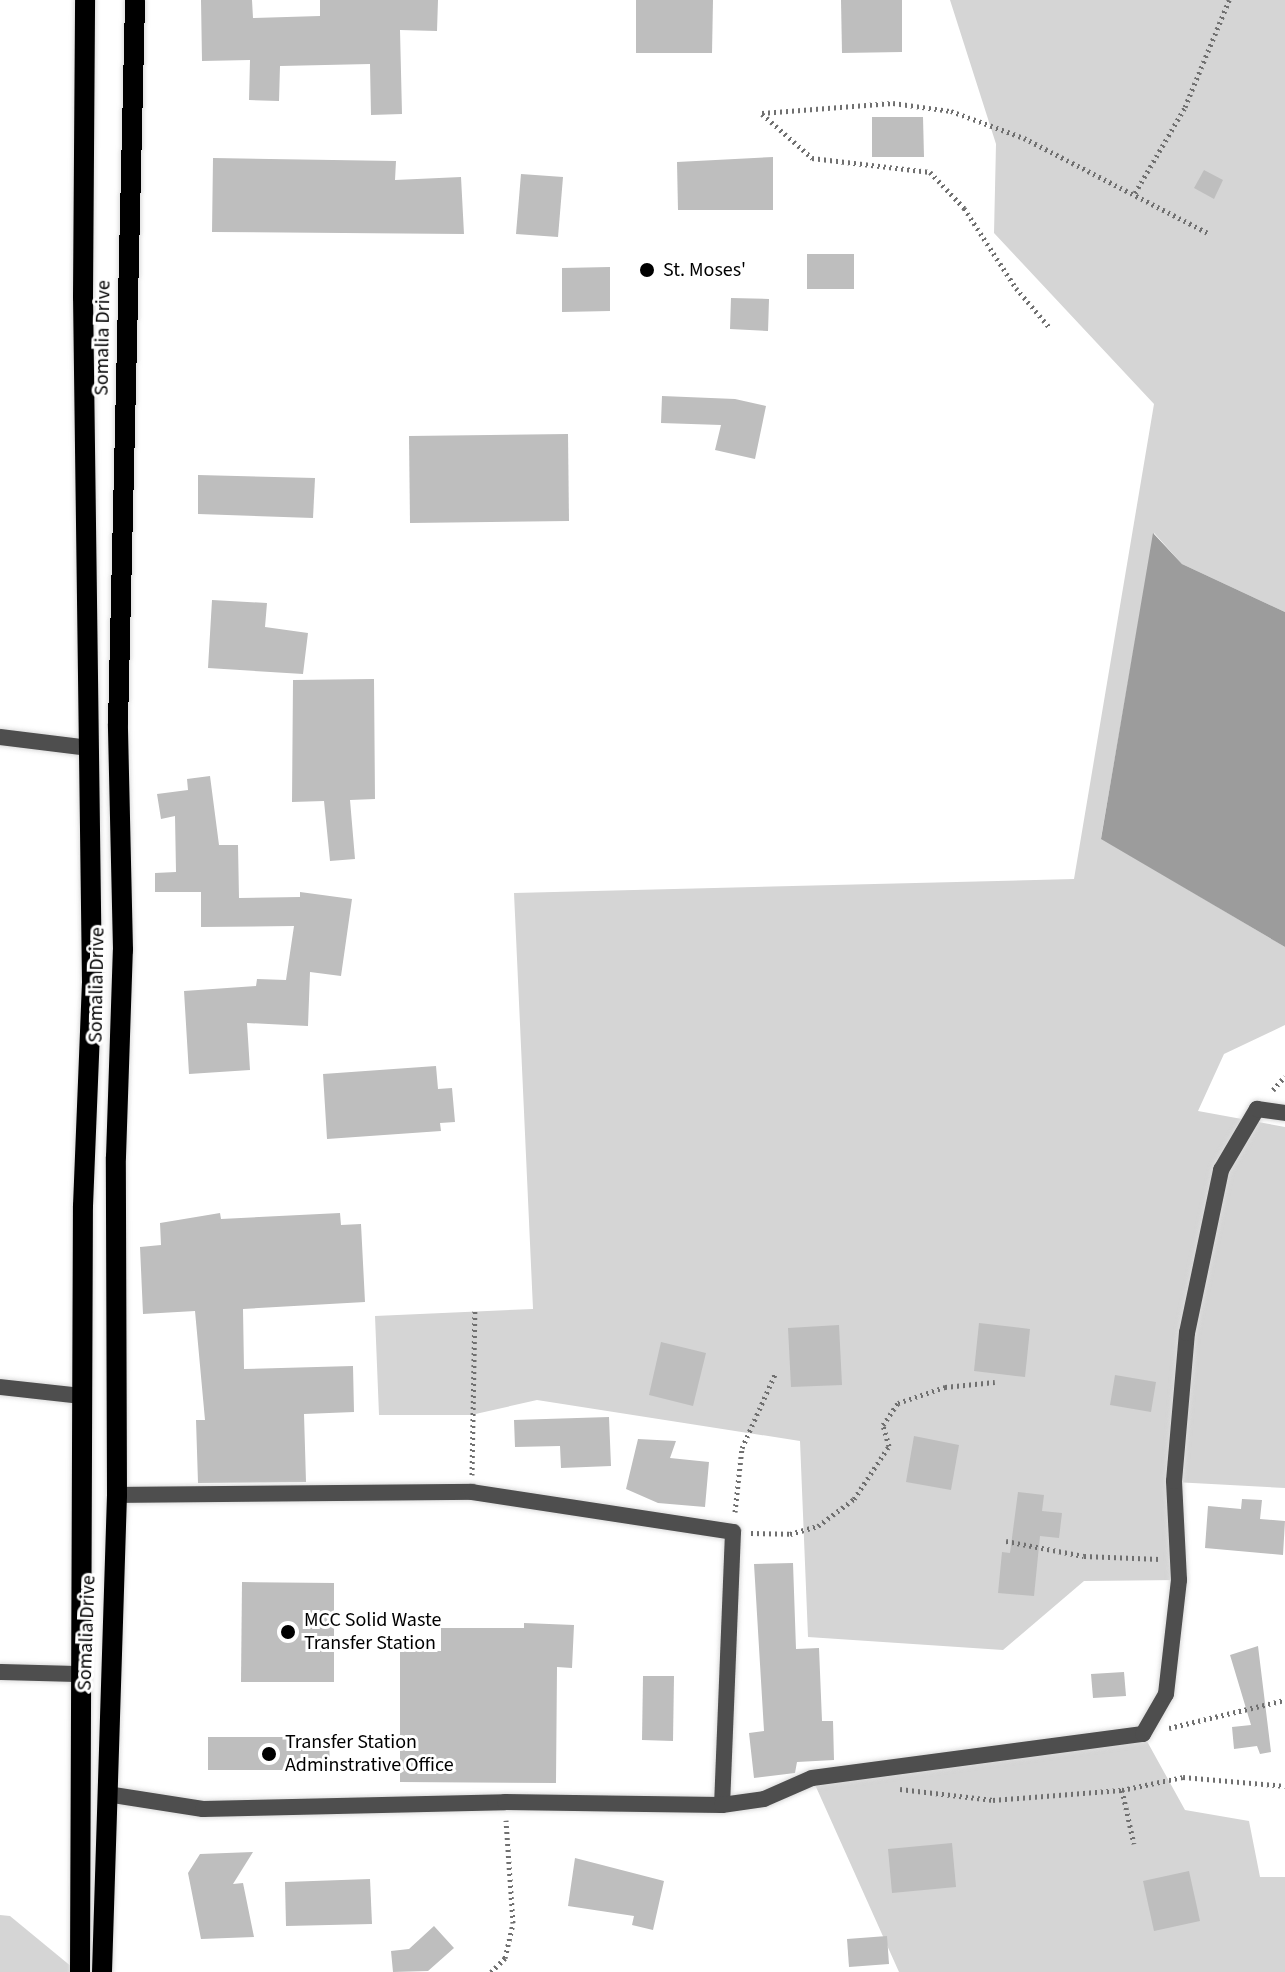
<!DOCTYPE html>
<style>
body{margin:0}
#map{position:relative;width:1285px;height:1972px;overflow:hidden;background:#fff;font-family:"Source Sans 3",sans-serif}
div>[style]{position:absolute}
.green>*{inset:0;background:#d5d5d5}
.water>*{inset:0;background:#9c9c9c}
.building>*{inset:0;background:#bebebe}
.path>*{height:5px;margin-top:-2.5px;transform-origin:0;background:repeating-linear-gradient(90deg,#707070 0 2px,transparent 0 6px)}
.roads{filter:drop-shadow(0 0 2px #dbdbdb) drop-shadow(0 0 2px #dbdbdb)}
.minor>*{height:16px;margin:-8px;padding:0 8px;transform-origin:8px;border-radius:8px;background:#4e4e4e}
.primary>*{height:20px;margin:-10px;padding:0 10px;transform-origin:10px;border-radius:10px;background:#000}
.dots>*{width:22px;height:22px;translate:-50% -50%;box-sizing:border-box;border:4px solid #fff;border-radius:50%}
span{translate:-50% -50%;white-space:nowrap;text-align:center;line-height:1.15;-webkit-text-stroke:6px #fff;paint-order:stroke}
.poi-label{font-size:20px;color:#000}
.left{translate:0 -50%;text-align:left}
.street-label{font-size:20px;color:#000}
</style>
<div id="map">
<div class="green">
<i style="clip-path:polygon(950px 0,1285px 0,1285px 612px,1182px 564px,1154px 533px,1101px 838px,1285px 947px,1285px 1025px,1224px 1054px,1198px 1111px,1285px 1127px,1285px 1488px,1174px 1482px,1179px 1580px,1084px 1581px,1003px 1650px,808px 1637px,800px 1441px,537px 1400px,471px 1415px,379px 1415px,375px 1316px,533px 1309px,514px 893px,1074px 879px,1154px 404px,994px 233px,996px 144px)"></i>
<i style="clip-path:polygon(1143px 1734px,1185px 1810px,1249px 1821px,1260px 1877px,1285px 1877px,1285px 1972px,899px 1972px,812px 1778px)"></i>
<i style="clip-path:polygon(0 1915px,10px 1916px,78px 1972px,0 1972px)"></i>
</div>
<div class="water">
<i style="clip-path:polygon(1153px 533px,1182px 564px,1285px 612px,1285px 947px,1101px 839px)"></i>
</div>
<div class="building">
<i style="clip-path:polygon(201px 0,252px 0,253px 18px,320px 16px,320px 0,438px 0,437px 31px,400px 30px,402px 114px,371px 115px,370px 64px,280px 66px,279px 101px,249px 100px,250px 60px,202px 61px)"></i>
<i style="clip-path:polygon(636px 0,713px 0,712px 53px,636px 53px)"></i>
<i style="clip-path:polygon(841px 0,902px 0,902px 52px,842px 53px)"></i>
<i style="clip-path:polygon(872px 117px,923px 117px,924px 157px,872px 157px)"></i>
<i style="clip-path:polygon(773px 157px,773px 210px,678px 210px,677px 162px)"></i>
<i style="clip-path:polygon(213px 158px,396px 161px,395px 180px,461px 177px,464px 234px,212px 232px)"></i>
<i style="clip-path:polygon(1204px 170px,1223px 180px,1214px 199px,1194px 188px)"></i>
<i style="clip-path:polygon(521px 174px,563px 177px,558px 237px,516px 234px)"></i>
<i style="clip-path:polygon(807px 254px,854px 254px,854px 289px,807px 289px)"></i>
<i style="clip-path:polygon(610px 267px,610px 311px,562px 312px,562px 268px)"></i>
<i style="clip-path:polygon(731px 298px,769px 299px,768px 331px,730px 329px)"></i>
<i style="clip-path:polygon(662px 396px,735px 399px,766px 406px,755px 459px,715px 450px,721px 425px,661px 423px)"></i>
<i style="clip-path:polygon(568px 434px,569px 521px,410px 523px,409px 436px)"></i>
<i style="clip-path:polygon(198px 475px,315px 478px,313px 518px,198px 514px)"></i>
<i style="clip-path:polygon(212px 600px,267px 603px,265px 627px,308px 633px,303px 674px,208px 668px)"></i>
<i style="clip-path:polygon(374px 679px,375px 799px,350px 800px,355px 859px,330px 861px,324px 801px,292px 802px,293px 680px)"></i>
<i style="clip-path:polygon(210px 776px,219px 845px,238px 845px,239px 898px,300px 897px,300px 892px,352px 899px,341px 976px,310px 972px,308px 1026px,247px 1023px,250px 1070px,189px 1074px,184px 991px,256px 986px,257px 979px,286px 980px,294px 926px,201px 927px,201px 892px,155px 892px,155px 873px,176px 872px,175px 816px,161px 819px,157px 794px,188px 790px,187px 779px)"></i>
<i style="clip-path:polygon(436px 1066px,438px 1089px,452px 1088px,455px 1122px,440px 1123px,441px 1131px,327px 1139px,323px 1074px)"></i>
<i style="clip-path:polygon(220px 1213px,221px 1219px,340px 1213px,341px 1225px,361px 1224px,365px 1302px,243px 1309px,244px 1369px,353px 1366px,354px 1412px,304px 1414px,306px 1482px,198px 1483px,196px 1420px,205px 1420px,195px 1311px,143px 1314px,140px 1247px,161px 1245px,160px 1223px)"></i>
<i style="clip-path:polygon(979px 1323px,1030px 1329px,1025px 1377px,974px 1371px)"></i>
<i style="clip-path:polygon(839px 1325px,842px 1385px,791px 1387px,788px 1328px)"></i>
<i style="clip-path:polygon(661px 1342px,706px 1353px,693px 1406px,649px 1395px)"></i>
<i style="clip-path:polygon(1115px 1375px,1156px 1382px,1151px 1412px,1110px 1405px)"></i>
<i style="clip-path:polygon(609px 1417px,611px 1466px,561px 1468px,560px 1446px,515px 1447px,514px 1420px)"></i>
<i style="clip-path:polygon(914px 1436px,959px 1445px,951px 1490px,906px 1482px)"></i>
<i style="clip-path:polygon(638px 1439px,676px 1441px,670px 1458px,709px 1462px,705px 1507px,658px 1503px,626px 1489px)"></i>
<i style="clip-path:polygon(1018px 1492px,1044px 1495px,1042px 1511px,1062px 1513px,1059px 1538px,1040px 1536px,1034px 1596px,998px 1593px,1002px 1552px,1010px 1553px)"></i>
<i style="clip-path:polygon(1242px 1499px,1262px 1500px,1260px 1519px,1285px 1521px,1283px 1555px,1205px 1548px,1208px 1506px,1241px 1509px)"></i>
<i style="clip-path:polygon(793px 1563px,796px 1649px,819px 1648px,822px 1721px,833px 1721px,834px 1760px,797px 1762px,795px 1773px,754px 1778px,749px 1733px,764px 1731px,754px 1564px)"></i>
<i style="clip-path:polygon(242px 1582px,334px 1583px,334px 1682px,241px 1682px)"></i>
<i style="clip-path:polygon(524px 1623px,574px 1625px,572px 1668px,557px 1667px,556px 1783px,400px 1782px,400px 1650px,441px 1651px,441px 1628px,524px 1628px)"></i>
<i style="clip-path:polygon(1258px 1646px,1271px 1752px,1260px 1754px,1257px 1746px,1234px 1749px,1232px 1727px,1251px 1725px,1230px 1655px)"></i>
<i style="clip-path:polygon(1124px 1672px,1126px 1696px,1093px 1698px,1091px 1674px)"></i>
<i style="clip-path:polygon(643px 1676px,674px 1676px,673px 1741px,642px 1740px)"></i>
<i style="clip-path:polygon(208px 1737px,329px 1737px,330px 1770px,208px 1770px)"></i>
<i style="clip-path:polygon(952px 1843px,956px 1887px,892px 1893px,888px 1849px)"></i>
<i style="clip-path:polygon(253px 1852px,233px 1884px,243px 1883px,254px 1937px,201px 1939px,188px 1873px,200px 1854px)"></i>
<i style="clip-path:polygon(575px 1858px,664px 1881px,653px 1930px,632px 1925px,634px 1916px,568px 1906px)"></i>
<i style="clip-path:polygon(1189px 1871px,1200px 1921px,1154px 1931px,1143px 1881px)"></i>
<i style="clip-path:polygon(370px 1879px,372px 1924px,286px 1926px,285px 1882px)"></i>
<i style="clip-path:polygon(434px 1926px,454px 1948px,428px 1971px,393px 1972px,391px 1951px,409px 1949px)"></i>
<i style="clip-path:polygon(887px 1936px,889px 1964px,849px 1967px,847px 1939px)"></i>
</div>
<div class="path">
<i style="left:762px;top:113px;width:131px;rotate:-4.4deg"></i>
<i style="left:893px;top:103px;width:59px;rotate:7.9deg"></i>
<i style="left:951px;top:111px;width:78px;rotate:20.3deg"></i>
<i style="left:1024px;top:138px;width:207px;rotate:27.3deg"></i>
<i style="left:762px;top:114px;width:67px;rotate:41.3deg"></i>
<i style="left:812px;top:158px;width:119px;rotate:6.8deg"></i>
<i style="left:930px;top:172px;width:50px;rotate:46.6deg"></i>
<i style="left:964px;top:208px;width:95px;rotate:57deg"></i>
<i style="left:1016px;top:288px;width:52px;rotate:49.6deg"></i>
<i style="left:1135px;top:193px;width:99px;rotate:-59.8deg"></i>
<i style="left:1185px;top:107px;width:116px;rotate:-67.6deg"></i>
<i style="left:1273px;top:1090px;width:18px;rotate:-49deg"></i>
<i style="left:472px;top:1475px;width:164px;rotate:-89deg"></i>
<i style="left:735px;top:1512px;width:64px;rotate:-83.8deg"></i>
<i style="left:742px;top:1448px;width:83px;rotate:-65.9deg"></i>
<i style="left:751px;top:1533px;width:39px;rotate:1deg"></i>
<i style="left:790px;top:1534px;width:29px;rotate:-16deg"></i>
<i style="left:818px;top:1526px;width:45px;rotate:-36.9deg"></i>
<i style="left:854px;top:1499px;width:64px;rotate:-56.6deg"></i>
<i style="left:889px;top:1446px;width:22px;rotate:-106deg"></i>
<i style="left:883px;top:1425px;width:27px;rotate:-56deg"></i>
<i style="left:898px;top:1403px;width:50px;rotate:-18.8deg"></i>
<i style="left:945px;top:1387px;width:50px;rotate:-5.7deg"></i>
<i style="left:1006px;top:1541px;width:79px;rotate:10.9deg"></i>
<i style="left:1084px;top:1556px;width:76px;rotate:2.3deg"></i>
<i style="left:1169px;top:1728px;width:119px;rotate:-13.6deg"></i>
<i style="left:900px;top:1789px;width:94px;rotate:6.7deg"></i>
<i style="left:993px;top:1800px;width:129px;rotate:-4.4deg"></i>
<i style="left:1122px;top:1790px;width:55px;rotate:77.5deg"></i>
<i style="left:1122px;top:1790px;width:62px;rotate:-12deg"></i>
<i style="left:1183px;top:1777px;width:102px;rotate:5deg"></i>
<i style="left:491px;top:1972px;width:20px;rotate:-45deg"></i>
<i style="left:505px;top:1958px;width:36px;rotate:-77deg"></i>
<i style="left:513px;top:1923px;width:103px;rotate:-93.9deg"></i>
</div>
<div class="roads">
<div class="minor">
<i style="left:0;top:737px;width:90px;rotate:7deg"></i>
<i style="left:0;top:1387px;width:81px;rotate:6.3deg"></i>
<i style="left:117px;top:1495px;width:355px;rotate:-0.5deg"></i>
<i style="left:472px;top:1492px;width:264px;rotate:8.7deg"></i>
<i style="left:733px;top:1532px;width:273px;rotate:92.3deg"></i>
<i style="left:0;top:1672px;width:78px;rotate:1.5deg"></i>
<i style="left:107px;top:1794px;width:97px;rotate:8.9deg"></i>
<i style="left:203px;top:1809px;width:302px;rotate:-1.3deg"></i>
<i style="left:505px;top:1802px;width:217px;rotate:0.8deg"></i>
<i style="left:722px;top:1805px;width:42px;rotate:-8.1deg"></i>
<i style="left:764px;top:1799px;width:52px;rotate:-23.6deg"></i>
<i style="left:812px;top:1778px;width:334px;rotate:-7.6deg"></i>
<i style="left:1143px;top:1734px;width:46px;rotate:-60.1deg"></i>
<i style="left:1166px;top:1694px;width:115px;rotate:-83.5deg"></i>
<i style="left:1179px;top:1580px;width:99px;rotate:-92.9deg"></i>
<i style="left:1174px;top:1481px;width:149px;rotate:-85deg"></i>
<i style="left:1187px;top:1333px;width:167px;rotate:-78.2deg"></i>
<i style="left:1221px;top:1170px;width:71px;rotate:-59.5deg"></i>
<i style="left:1257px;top:1109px;width:28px;rotate:8deg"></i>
</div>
<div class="primary">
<i style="left:80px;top:1972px;width:766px;rotate:-89.78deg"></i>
<i style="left:83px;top:1206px;width:224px;rotate:-87.7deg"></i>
<i style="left:92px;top:982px;width:685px;rotate:-90.75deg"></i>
<i style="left:83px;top:297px;width:297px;rotate:-89.6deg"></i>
<i style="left:102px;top:1972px;width:477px;rotate:-88.2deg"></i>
<i style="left:117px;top:1495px;width:338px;rotate:-90.2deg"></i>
<i style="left:116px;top:1157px;width:207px;rotate:-88.1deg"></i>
<i style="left:123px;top:950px;width:226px;rotate:-91.3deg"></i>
<i style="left:118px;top:724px;width:724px;rotate:-88.65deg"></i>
</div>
</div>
<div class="dots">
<i style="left:647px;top:270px;background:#000"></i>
<i style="left:288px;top:1632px;background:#000"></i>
<i style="left:269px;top:1754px;background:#000"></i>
</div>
<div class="poi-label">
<span class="left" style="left:663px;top:270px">St. Moses'</span>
<span class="left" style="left:304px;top:1632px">MCC Solid Waste<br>Transfer Station</span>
<span class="left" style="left:285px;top:1754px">Transfer Station<br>Adminstrative Office</span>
</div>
<div class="street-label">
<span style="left:103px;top:338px;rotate:-89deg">Somalia Drive</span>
<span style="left:97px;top:985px;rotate:-89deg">Somalia Drive</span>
<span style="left:87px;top:1633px;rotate:-88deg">Somalia Drive</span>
</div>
</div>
